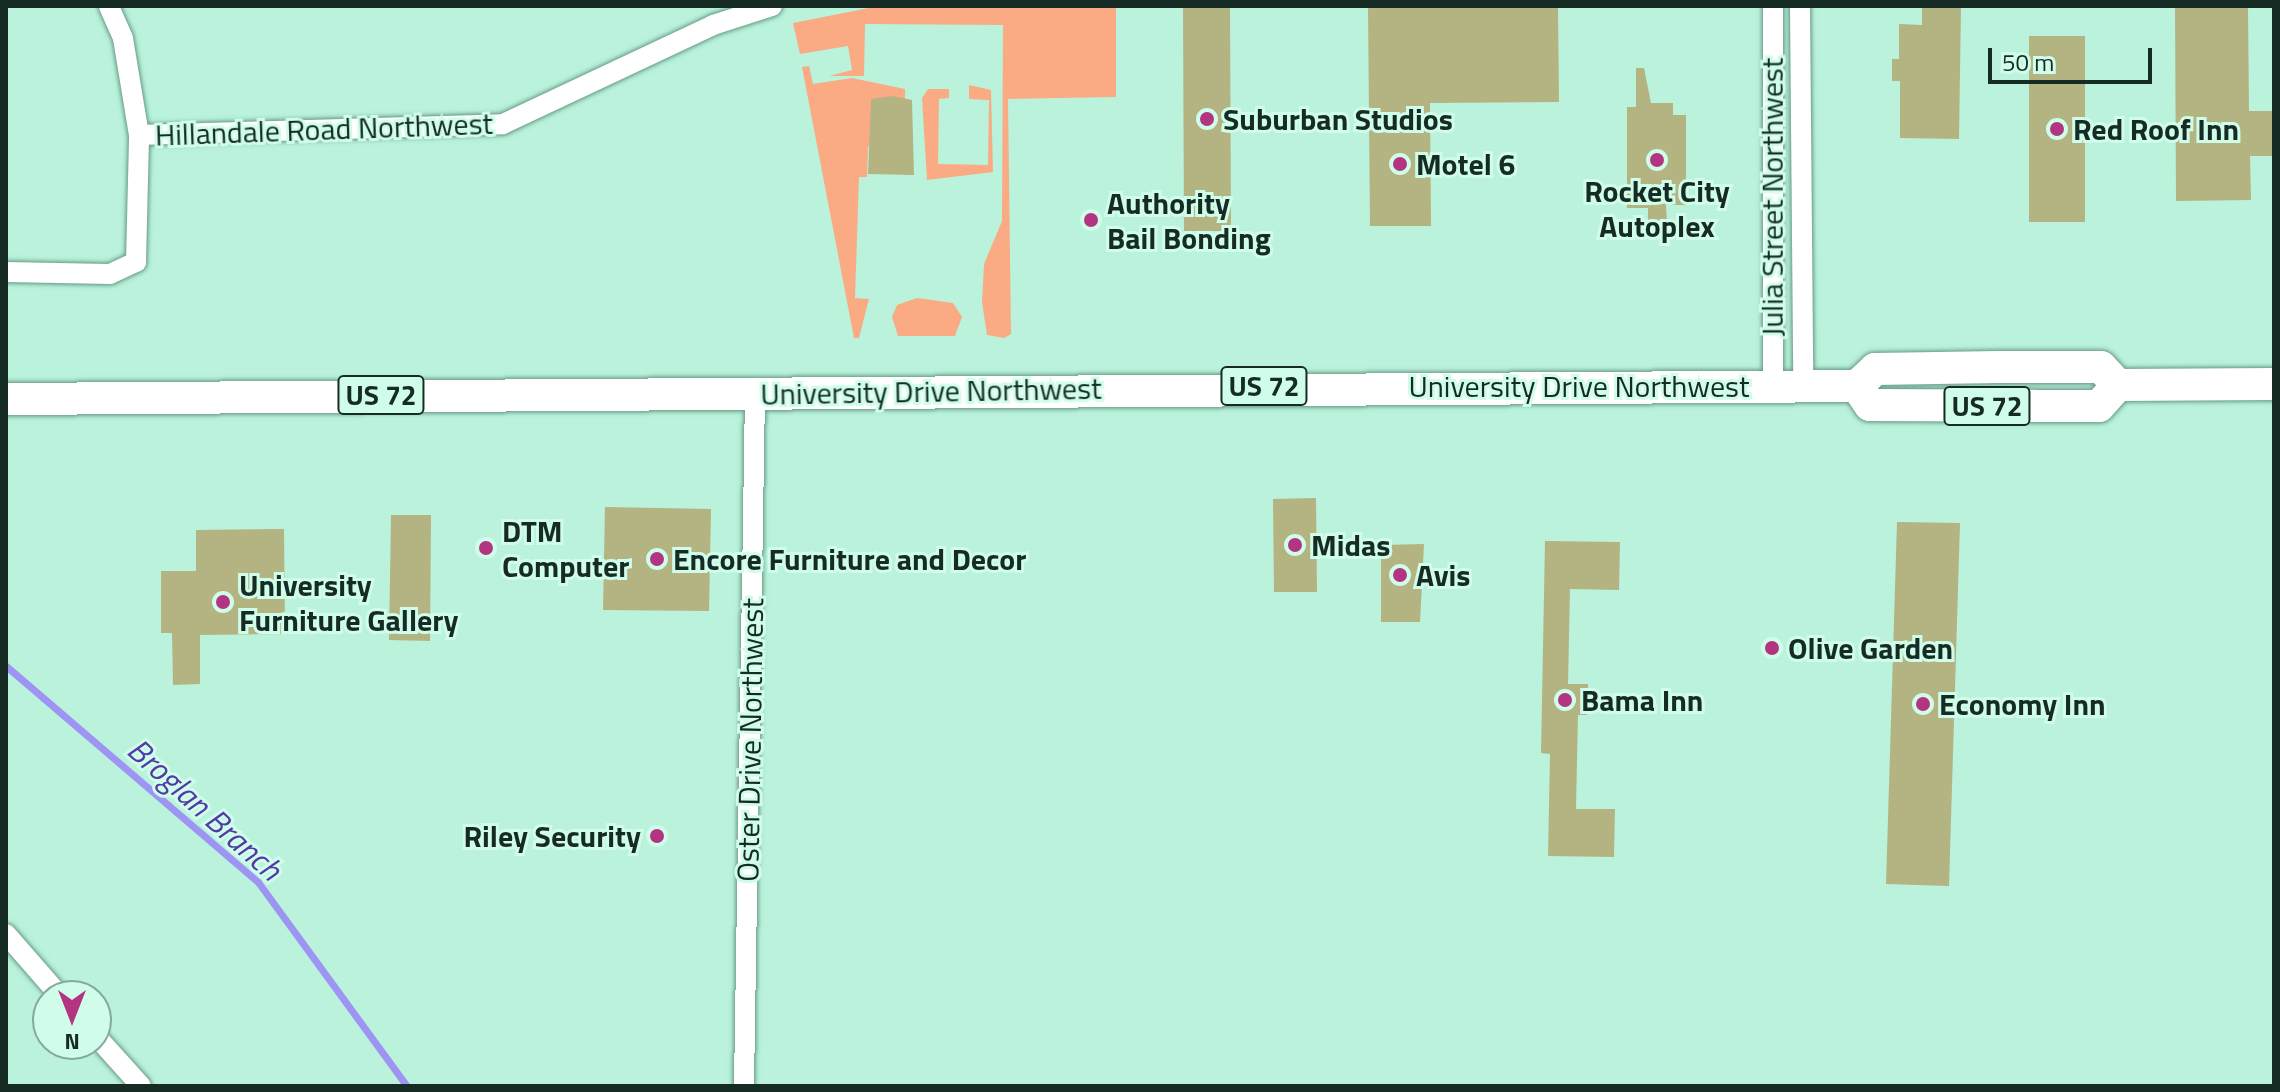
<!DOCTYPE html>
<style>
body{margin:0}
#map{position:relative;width:2280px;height:1092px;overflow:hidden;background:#baf2db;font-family:"Titillium Web",sans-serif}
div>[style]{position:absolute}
.green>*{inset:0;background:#faab84}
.stream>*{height:7px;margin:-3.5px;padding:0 3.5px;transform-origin:3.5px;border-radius:3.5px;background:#9d94f3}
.building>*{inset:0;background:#b4b382}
.roads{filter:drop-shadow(0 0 2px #669b86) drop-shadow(0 0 2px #669b86)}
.minor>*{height:20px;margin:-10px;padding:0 10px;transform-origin:10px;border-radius:10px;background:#fff}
.trunk>*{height:32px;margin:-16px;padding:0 16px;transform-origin:16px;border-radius:16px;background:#fff}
.dots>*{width:22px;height:22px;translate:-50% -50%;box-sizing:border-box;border:4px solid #d0fdea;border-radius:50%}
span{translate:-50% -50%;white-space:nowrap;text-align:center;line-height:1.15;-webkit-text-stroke:6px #d0fdea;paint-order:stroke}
.shield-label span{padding:2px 6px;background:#d0fdea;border:2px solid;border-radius:6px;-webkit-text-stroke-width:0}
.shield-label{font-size:28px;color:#152b23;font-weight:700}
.poi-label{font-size:30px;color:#152b23;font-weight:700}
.left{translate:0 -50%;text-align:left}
.right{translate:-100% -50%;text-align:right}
.street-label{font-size:30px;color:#152b23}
.water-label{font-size:32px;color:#513aa7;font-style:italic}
.frame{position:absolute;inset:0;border:8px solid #152b23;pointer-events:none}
.north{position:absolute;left:32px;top:980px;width:80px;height:80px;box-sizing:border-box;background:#d0fdea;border:2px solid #85a99a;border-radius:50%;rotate:180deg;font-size:22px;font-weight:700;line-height:32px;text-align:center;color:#152b23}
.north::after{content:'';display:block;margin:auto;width:28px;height:36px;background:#b33582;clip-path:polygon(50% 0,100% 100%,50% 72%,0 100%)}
.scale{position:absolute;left:1988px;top:48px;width:164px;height:36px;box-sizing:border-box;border:4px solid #152b23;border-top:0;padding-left:10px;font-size:24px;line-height:28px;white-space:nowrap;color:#152b23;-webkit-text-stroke:6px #d0fdea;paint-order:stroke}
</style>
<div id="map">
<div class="green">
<i style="clip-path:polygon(879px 6px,1116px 6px,1116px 97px,1008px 99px,1011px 334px,1004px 338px,987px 335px,982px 302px,984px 264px,1002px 221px,1003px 25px,865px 24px,864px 76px,829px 76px,852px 70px,848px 46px,800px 54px,793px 23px)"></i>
<i style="clip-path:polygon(809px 66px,813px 84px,852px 78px,905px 89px,905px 100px,888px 97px,868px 148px,867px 177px,859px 177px,855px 298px,869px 299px,859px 338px,854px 338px,802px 67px)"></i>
<i style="clip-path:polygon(969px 85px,991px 90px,993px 172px,927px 180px,922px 98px,928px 89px,949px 89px,949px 98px,939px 99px,938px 164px,988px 165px,989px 100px,969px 99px)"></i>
<i style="clip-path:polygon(917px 298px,953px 303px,962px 317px,955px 336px,898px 336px,892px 317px,897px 305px)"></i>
</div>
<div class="stream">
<i style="left:6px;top:666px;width:332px;rotate:40.6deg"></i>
<i style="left:258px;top:882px;width:253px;rotate:53.9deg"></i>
</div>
<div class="building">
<i style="clip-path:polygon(1368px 6px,1558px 6px,1559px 102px,1430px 103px,1431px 226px,1370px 226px)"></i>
<i style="clip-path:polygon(1922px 6px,1961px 6px,1959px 139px,1900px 138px,1900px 81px,1892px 81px,1892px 59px,1899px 59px,1899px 24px,1922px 25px)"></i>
<i style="clip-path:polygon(2175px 6px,2248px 6px,2249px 111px,2274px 111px,2274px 156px,2250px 156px,2251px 200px,2176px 201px)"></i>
<i style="clip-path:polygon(1183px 7px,1230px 7px,1231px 231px,1184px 231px)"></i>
<i style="clip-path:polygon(2029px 36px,2085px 36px,2085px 222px,2029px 222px)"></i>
<i style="clip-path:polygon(1636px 68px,1644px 68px,1651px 103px,1673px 103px,1673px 115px,1686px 115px,1686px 205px,1666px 205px,1667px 223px,1648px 223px,1648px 208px,1627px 208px,1627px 107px,1636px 107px)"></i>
<i style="clip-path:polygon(893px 96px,912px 100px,914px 175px,868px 174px,871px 99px)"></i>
<i style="clip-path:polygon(1316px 498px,1317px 592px,1274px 592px,1273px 499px)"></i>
<i style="clip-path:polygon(605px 507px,711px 509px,709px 611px,603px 610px)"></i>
<i style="clip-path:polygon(391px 515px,431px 515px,430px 641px,389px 640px)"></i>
<i style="clip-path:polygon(1897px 522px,1960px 523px,1949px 886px,1886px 884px)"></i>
<i style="clip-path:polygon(284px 529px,285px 634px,200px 635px,200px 684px,173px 685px,172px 633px,161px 633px,161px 571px,196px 571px,196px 530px)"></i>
<i style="clip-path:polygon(1545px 541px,1620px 542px,1619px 590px,1570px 589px,1568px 684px,1588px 684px,1587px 715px,1578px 715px,1576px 809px,1615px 809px,1614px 857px,1548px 856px,1550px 754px,1541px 753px)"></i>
<i style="clip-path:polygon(1424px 544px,1420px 622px,1381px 622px,1381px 545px)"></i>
</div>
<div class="roads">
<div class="minor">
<i style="left:1773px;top:6px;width:381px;rotate:90deg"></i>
<i style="left:1800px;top:6px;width:381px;rotate:89.5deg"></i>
<i style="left:139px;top:135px;width:364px;rotate:-1.7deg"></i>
<i style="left:503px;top:124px;width:232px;rotate:-25.2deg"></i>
<i style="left:713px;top:25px;width:62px;rotate:-17.9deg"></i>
<i style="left:6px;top:272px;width:104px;rotate:1.1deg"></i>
<i style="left:110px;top:274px;width:29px;rotate:-25deg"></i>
<i style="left:136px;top:262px;width:127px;rotate:-88.6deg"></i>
<i style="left:139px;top:135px;width:98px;rotate:-99.4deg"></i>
<i style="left:123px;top:38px;width:35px;rotate:-114deg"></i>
<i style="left:6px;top:934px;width:82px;rotate:48.9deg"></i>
<i style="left:96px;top:1036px;width:67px;rotate:48deg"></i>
<i style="left:744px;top:1086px;width:692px;rotate:-89.09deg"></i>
</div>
<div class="trunk">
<i style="left:1857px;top:386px;width:23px;rotate:56deg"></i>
<i style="left:1870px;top:405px;width:164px;rotate:0.3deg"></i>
<i style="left:2034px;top:406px;width:65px"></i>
<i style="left:2099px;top:406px;width:28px;rotate:-48deg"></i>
<i style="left:2118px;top:385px;width:156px;rotate:-0.4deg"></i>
<i style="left:6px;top:399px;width:1851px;rotate:-0.4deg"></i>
<i style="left:1857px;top:386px;width:25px;rotate:-43deg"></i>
<i style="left:1875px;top:369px;width:123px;rotate:-0.9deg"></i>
<i style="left:1998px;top:367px;width:103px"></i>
<i style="left:2101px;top:367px;width:25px;rotate:47deg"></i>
</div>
</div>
<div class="dots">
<i style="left:1207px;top:119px;background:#b33582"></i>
<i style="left:2057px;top:129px;background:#b33582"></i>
<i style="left:1657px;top:160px;background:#b33582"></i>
<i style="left:1400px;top:164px;background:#b33582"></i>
<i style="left:1091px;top:220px;background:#b33582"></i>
<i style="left:1295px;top:545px;background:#b33582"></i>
<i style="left:486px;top:548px;background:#b33582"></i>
<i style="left:657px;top:559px;background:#b33582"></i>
<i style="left:1400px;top:575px;background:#b33582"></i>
<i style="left:223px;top:602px;background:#b33582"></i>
<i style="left:1772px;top:648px;background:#b33582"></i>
<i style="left:1565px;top:700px;background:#b33582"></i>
<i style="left:1923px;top:704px;background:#b33582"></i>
<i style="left:657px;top:836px;background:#b33582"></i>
</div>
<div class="shield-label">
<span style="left:1264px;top:386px">US 72</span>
<span style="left:381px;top:395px">US 72</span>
<span style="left:1987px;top:406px">US 72</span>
</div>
<div class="poi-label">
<span class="left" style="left:1223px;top:119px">Suburban Studios</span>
<span class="left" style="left:2073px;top:129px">Red Roof Inn</span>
<span class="left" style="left:1416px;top:164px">Motel 6</span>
<span style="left:1657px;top:208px">Rocket City<br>Autoplex</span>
<span class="left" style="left:1107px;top:220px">Authority<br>Bail Bonding</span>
<span class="left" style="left:502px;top:548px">DTM<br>Computer</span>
<span class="left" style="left:1311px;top:545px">Midas</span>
<span class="left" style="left:673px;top:559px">Encore Furniture and Decor</span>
<span class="left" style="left:1416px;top:575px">Avis</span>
<span class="left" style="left:239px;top:602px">University<br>Furniture Gallery</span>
<span class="left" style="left:1788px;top:648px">Olive Garden</span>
<span class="left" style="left:1581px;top:700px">Bama Inn</span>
<span class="left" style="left:1939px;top:704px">Economy Inn</span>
<span class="right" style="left:641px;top:836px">Riley Security</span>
</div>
<div class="street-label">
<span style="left:324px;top:129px;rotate:-2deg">Hillandale Road Northwest</span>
<span style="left:1772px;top:197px;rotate:-90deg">Julia Street Northwest</span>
<span style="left:1579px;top:386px">University Drive Northwest</span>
<span style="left:931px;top:391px;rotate:-1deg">University Drive Northwest</span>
<span style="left:750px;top:740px;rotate:-89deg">Oster Drive Northwest</span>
</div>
<div class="water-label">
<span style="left:205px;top:809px;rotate:42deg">Broglan Branch</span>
</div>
<div class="frame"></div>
<div class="north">N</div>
<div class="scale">50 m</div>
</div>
